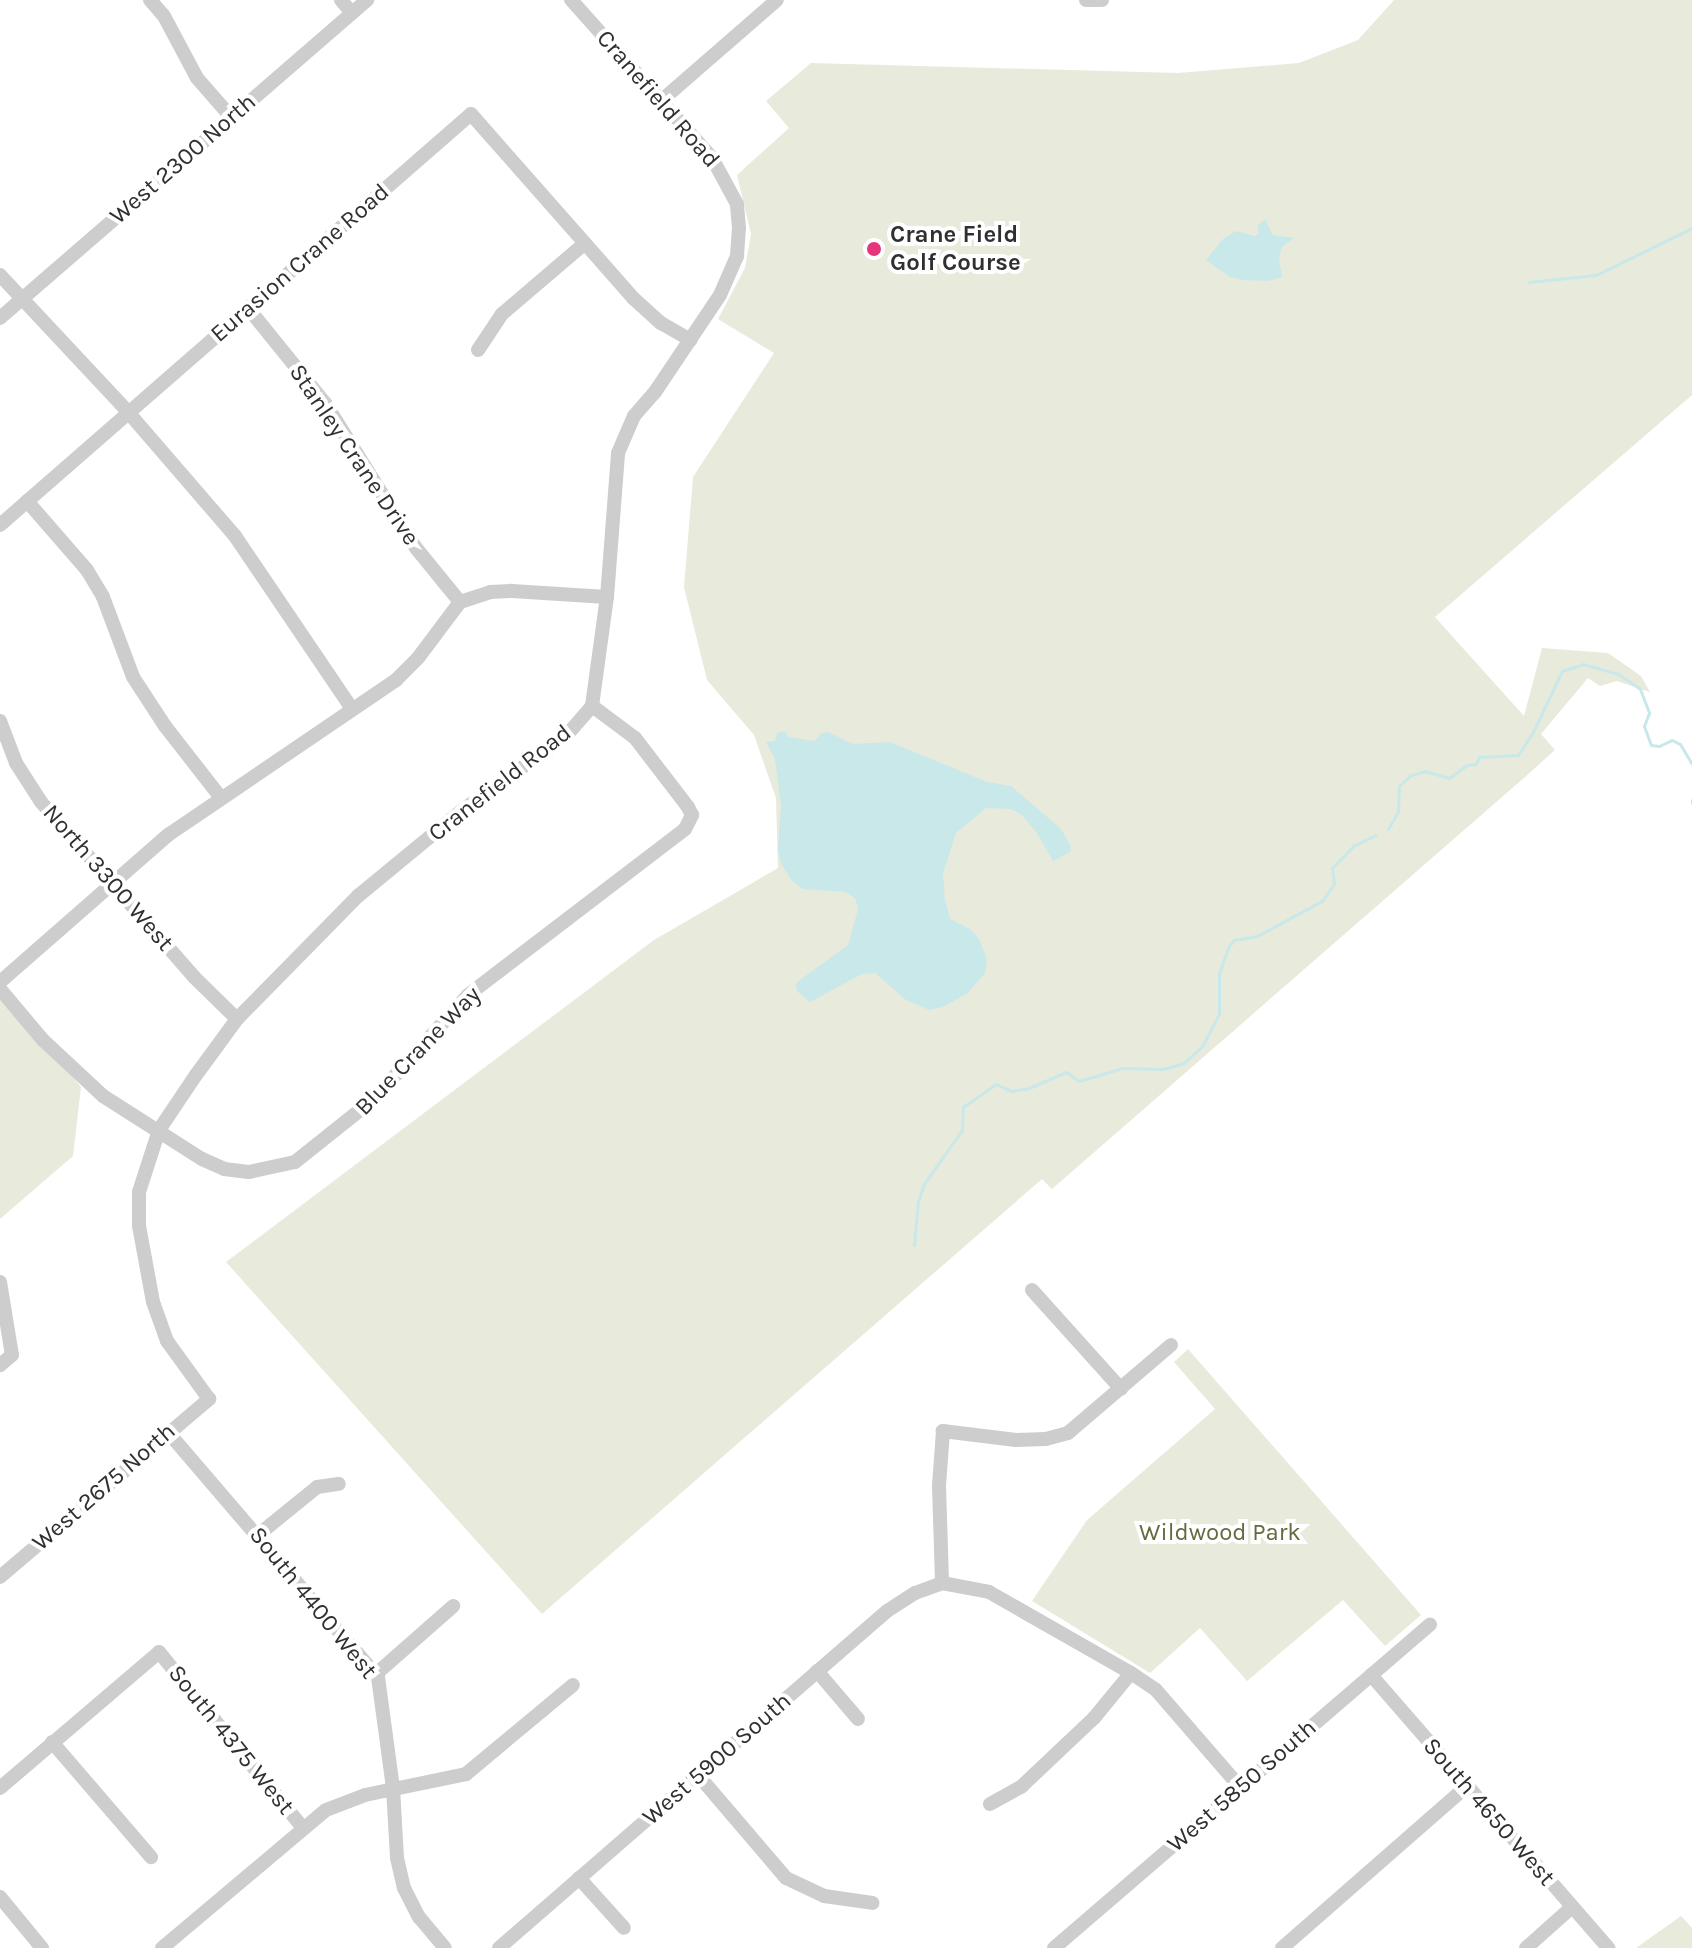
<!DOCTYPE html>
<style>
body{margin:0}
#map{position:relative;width:1692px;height:1948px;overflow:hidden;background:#fff;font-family:Karla,sans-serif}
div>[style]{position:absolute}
.green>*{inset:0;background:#e8eadc}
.water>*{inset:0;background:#c9e8ea}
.stream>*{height:3px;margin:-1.5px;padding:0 1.5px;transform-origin:1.5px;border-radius:1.5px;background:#c9e8ea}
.minor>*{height:14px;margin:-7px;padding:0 7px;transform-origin:7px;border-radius:7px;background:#cdcdcd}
.dots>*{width:22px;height:22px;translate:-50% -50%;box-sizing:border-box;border:4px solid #fff;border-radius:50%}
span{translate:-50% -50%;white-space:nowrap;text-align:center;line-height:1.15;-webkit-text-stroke:8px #fff;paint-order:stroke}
.street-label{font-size:24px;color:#303030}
.poi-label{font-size:24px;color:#303030;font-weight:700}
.left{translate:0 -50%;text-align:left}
.park-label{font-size:24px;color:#626c3e}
</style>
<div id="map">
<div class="green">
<i style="clip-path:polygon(1394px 0,1692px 0,1692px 395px,1435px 617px,1524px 716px,1542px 648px,1608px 653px,1641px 676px,1650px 692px,1617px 681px,1600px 686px,1588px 678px,1541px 734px,1555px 750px,1525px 777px,1052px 1189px,1042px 1179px,542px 1614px,226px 1262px,654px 940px,778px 868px,776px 798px,754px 735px,707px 680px,684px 587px,693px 477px,774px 353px,718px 319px,745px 268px,751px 234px,737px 175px,789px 128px,766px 101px,811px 63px,1178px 73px,1299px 63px,1358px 40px)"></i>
<i style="clip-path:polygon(0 989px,81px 1087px,73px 1156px,0 1219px)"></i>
<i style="clip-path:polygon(1188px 1349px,1421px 1615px,1385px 1646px,1343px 1600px,1247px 1681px,1200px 1628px,1150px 1673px,1032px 1601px,1087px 1520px,1215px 1409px,1174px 1362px)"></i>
<i style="clip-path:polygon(1681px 1916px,1692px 1928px,1692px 1948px,1636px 1948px)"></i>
</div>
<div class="water">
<i style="clip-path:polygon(1265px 219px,1273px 235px,1294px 238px,1282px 247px,1279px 258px,1282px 277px,1268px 281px,1244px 280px,1230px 277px,1206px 260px,1223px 239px,1236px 231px,1255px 236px,1259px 233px,1257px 226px)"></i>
<i style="clip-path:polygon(784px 731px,789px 737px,815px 741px,821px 733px,828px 732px,853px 744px,890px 742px,987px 782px,1011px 786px,1061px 829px,1071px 846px,1070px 852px,1053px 861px,1037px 833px,1022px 815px,1011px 809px,986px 808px,956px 833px,943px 873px,945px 900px,950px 919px,970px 929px,979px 939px,987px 959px,985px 973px,968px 993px,943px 1007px,929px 1010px,906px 1000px,875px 973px,862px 974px,810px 1002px,799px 993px,795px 986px,800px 980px,848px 945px,858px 909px,855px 898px,845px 892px,803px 889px,792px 881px,781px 864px,778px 850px,781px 805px,775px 759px,766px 742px,775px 741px,777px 733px)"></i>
</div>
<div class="stream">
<i style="left:1529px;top:282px;width:67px;rotate:-6deg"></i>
<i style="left:1596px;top:275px;width:107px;rotate:-26.1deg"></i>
<i style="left:1692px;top:800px;width:3px;rotate:90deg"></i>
<i style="left:1388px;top:829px;width:20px;rotate:-60deg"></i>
<i style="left:1398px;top:812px;width:26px;rotate:-88deg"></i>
<i style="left:1399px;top:786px;width:16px;rotate:-43deg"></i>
<i style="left:1411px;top:775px;width:15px;rotate:-16deg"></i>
<i style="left:1425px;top:771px;width:25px;rotate:16deg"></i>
<i style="left:1449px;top:778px;width:22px;rotate:-36deg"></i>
<i style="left:1467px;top:765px;width:9px;rotate:-6deg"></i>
<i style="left:1476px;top:764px;width:8px;rotate:-67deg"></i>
<i style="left:1479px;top:757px;width:39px;rotate:-3deg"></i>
<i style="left:1518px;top:755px;width:27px;rotate:-57deg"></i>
<i style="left:1533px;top:732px;width:68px;rotate:-64.6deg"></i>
<i style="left:1562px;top:671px;width:22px;rotate:-18deg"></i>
<i style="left:1583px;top:664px;width:36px;rotate:16deg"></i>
<i style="left:1618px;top:674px;width:27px;rotate:34deg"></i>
<i style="left:1640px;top:689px;width:26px;rotate:69deg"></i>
<i style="left:1649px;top:713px;width:14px;rotate:111deg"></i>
<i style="left:1644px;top:726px;width:20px;rotate:70deg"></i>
<i style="left:1651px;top:745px;width:8px;rotate:7deg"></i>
<i style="left:1659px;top:746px;width:14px;rotate:-25deg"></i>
<i style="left:1672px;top:740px;width:9px;rotate:27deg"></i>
<i style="left:1680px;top:744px;width:23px;rotate:59deg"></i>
<i style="left:914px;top:1245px;width:44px;rotate:-84.8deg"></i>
<i style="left:918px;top:1201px;width:18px;rotate:-71deg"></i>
<i style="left:924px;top:1184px;width:66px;rotate:-54.9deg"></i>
<i style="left:962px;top:1130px;width:23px;rotate:-88deg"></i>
<i style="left:963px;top:1107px;width:40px;rotate:-34.9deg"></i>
<i style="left:996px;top:1084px;width:17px;rotate:25deg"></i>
<i style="left:1011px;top:1091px;width:18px;rotate:-9deg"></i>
<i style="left:1029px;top:1088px;width:40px;rotate:-23.4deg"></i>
<i style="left:1066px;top:1072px;width:16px;rotate:35deg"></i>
<i style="left:1079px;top:1081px;width:46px;rotate:-16.5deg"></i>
<i style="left:1123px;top:1068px;width:40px;rotate:1.4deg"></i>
<i style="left:1163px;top:1069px;width:22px;rotate:-16deg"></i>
<i style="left:1184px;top:1063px;width:26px;rotate:-43deg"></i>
<i style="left:1203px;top:1045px;width:35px;rotate:-63deg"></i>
<i style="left:1219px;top:1014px;width:41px;rotate:-90deg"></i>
<i style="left:1219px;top:973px;width:29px;rotate:-70deg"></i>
<i style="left:1229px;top:946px;width:8px;rotate:-50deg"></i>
<i style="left:1234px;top:940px;width:23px;rotate:-10deg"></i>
<i style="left:1257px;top:936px;width:74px;rotate:-28.3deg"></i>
<i style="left:1322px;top:901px;width:21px;rotate:-55deg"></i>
<i style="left:1334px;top:884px;width:16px;rotate:-97deg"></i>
<i style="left:1332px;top:868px;width:30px;rotate:-46deg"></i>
<i style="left:1353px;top:846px;width:25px;rotate:-26deg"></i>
</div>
<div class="minor">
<i style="left:150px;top:0;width:21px;rotate:49deg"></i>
<i style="left:164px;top:16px;width:70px;rotate:62deg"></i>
<i style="left:197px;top:78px;width:52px;rotate:48.9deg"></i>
<i style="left:341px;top:0;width:17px;rotate:50deg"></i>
<i style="left:1086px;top:0;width:16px"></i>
<i style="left:662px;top:100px;width:152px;rotate:-41deg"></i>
<i style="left:0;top:275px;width:187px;rotate:46.9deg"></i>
<i style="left:128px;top:412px;width:164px;rotate:49.2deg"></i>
<i style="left:235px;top:536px;width:209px;rotate:55.9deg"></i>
<i style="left:248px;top:308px;width:122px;rotate:51deg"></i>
<i style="left:325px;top:403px;width:171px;rotate:57.9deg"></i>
<i style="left:416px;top:548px;width:70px;rotate:50.8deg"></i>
<i style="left:0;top:318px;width:486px;rotate:-40.9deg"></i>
<i style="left:478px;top:350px;width:43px;rotate:-56.3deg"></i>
<i style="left:502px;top:314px;width:109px;rotate:-40.5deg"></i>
<i style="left:27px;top:501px;width:91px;rotate:49deg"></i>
<i style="left:87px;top:570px;width:31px;rotate:59deg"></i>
<i style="left:103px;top:597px;width:85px;rotate:69.4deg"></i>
<i style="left:133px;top:677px;width:59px;rotate:56.9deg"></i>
<i style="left:165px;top:726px;width:91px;rotate:52.1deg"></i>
<i style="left:0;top:525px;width:625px;rotate:-41.11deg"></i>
<i style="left:471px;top:114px;width:245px;rotate:48.6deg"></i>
<i style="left:633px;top:298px;width:38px;rotate:42deg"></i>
<i style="left:661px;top:323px;width:34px;rotate:30deg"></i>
<i style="left:0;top:721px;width:45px;rotate:69.1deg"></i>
<i style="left:16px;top:763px;width:46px;rotate:57.3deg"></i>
<i style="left:41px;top:802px;width:232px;rotate:48.8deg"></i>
<i style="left:194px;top:977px;width:60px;rotate:44.3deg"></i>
<i style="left:0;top:982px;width:223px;rotate:-41.2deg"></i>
<i style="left:168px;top:835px;width:276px;rotate:-34.2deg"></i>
<i style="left:396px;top:680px;width:31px;rotate:-45deg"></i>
<i style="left:418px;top:658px;width:70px;rotate:-53.1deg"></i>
<i style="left:460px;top:602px;width:32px;rotate:-18deg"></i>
<i style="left:490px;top:592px;width:22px;rotate:-3deg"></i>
<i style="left:512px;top:591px;width:95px;rotate:3.6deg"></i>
<i style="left:0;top:989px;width:67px;rotate:49.9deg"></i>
<i style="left:43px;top:1040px;width:82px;rotate:43deg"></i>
<i style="left:103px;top:1096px;width:117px;rotate:32.5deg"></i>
<i style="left:202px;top:1159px;width:24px;rotate:24deg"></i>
<i style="left:224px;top:1169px;width:25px;rotate:7deg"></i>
<i style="left:249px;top:1172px;width:47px;rotate:-12.3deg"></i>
<i style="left:295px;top:1162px;width:101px;rotate:-38.6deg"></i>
<i style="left:374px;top:1099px;width:140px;rotate:-47.9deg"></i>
<i style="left:468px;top:995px;width:273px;rotate:-37.4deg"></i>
<i style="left:685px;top:829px;width:16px;rotate:-63deg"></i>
<i style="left:692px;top:815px;width:9px;rotate:-117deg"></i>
<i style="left:688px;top:807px;width:87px;rotate:-127.5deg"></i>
<i style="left:635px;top:738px;width:54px;rotate:-143.3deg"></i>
<i style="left:0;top:1282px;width:74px;rotate:80.7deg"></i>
<i style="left:12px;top:1355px;width:16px;rotate:140deg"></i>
<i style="left:1032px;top:1290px;width:133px;rotate:48deg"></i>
<i style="left:1171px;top:1345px;width:135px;rotate:139.5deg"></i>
<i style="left:1068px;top:1433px;width:23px;rotate:165deg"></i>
<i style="left:1046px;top:1439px;width:30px;rotate:178deg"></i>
<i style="left:1016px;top:1440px;width:74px;rotate:-173deg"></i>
<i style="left:943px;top:1431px;width:55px;rotate:94.2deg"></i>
<i style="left:939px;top:1486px;width:97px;rotate:88.2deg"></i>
<i style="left:942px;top:1583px;width:48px;rotate:10.8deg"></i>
<i style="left:989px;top:1592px;width:163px;rotate:29.7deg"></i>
<i style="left:1131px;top:1673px;width:30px;rotate:34deg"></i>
<i style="left:1156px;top:1690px;width:128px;rotate:49.1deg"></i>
<i style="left:167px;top:1431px;width:324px;rotate:49.4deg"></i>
<i style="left:378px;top:1677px;width:112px;rotate:82.3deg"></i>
<i style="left:393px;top:1788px;width:70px;rotate:86.7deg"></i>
<i style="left:397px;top:1858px;width:31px;rotate:77deg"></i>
<i style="left:404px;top:1888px;width:33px;rotate:63deg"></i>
<i style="left:419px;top:1917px;width:40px;rotate:50deg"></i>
<i style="left:258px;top:1535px;width:76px;rotate:-39.1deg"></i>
<i style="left:317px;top:1487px;width:22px;rotate:-8deg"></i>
<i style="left:0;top:1577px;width:275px;rotate:-40.4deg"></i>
<i style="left:209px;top:1399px;width:72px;rotate:-125.9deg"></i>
<i style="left:167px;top:1341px;width:41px;rotate:-109.7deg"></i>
<i style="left:153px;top:1302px;width:77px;rotate:-100.4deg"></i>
<i style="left:139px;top:1226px;width:34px;rotate:-90deg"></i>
<i style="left:139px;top:1192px;width:65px;rotate:-72.1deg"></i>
<i style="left:159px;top:1130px;width:66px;rotate:-56.1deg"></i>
<i style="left:196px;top:1075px;width:69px;rotate:-53.8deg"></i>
<i style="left:237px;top:1019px;width:173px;rotate:-45.5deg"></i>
<i style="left:358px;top:896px;width:132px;rotate:-39.5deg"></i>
<i style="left:460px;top:812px;width:130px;rotate:-35.6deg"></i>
<i style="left:566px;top:736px;width:40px;rotate:-49deg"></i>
<i style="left:592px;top:706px;width:110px;rotate:-82.2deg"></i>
<i style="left:607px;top:597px;width:144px;rotate:-85.6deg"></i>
<i style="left:618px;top:453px;width:40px;rotate:-66.6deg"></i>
<i style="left:634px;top:416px;width:32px;rotate:-49deg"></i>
<i style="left:655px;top:392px;width:117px;rotate:-56.2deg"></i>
<i style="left:720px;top:295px;width:43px;rotate:-66.4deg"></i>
<i style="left:737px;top:256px;width:28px;rotate:-86deg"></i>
<i style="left:739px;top:228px;width:24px;rotate:-95deg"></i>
<i style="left:737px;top:204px;width:52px;rotate:-118.5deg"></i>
<i style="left:712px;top:158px;width:212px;rotate:-131.7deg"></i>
<i style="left:817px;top:1671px;width:63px;rotate:49.5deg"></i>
<i style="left:376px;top:1674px;width:103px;rotate:-41.4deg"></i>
<i style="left:1371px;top:1675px;width:362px;rotate:49deg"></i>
<i style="left:52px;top:1742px;width:152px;rotate:49.3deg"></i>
<i style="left:698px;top:1775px;width:135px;rotate:49.5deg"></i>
<i style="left:786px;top:1878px;width:42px;rotate:25.3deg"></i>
<i style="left:824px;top:1896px;width:49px;rotate:8.1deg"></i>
<i style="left:0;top:1788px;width:209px;rotate:-40.5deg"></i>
<i style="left:159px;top:1652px;width:227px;rotate:50.7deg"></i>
<i style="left:990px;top:1804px;width:37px;rotate:-29deg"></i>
<i style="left:1022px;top:1786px;width:99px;rotate:-43.4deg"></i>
<i style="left:1094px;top:1718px;width:58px;rotate:-50.6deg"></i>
<i style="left:579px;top:1878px;width:67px;rotate:48deg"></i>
<i style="left:0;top:1897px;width:66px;rotate:50.5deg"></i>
<i style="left:162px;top:1948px;width:214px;rotate:-40.1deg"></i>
<i style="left:326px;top:1810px;width:42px;rotate:-21deg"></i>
<i style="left:365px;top:1795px;width:103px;rotate:-11.7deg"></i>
<i style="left:466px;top:1774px;width:139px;rotate:-39.8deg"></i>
<i style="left:499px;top:1948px;width:514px;rotate:-40.98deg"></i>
<i style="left:887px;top:1611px;width:33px;rotate:-33deg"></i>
<i style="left:915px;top:1593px;width:29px;rotate:-20deg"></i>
<i style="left:1054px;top:1948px;width:496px;rotate:-40.7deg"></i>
<i style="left:1282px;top:1948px;width:246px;rotate:-41.2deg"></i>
<i style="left:1526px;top:1948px;width:62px;rotate:-41.7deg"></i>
</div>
<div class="dots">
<i style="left:874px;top:249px;background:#e43678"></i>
</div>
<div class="street-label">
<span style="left:658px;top:99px;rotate:49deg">Cranefield Road</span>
<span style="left:183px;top:159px;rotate:-41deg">West 2300 North</span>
<span style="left:300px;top:263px;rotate:-41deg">Eurasion Crane Road</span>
<span style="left:354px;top:455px;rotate:56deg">Stanley Crane Drive</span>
<span style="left:500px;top:783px;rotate:-38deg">Cranefield Road</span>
<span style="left:108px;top:878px;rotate:49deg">North 3300 West</span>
<span style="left:418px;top:1051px;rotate:-46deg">Blue Crane Way</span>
<span style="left:104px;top:1487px;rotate:-41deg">West 2675 North</span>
<span style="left:313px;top:1603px;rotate:51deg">South 4400 West</span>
<span style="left:231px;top:1740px;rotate:51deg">South 4375 West</span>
<span style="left:717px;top:1759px;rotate:-41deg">West 5900 South</span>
<span style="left:1242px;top:1786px;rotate:-41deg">West 5850 South</span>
<span style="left:1489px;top:1812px;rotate:49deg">South 4650 West</span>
</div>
<div class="poi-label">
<span class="left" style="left:890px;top:249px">Crane Field<br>Golf Course</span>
</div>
<div class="park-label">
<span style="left:1220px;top:1533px">Wildwood Park</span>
</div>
</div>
